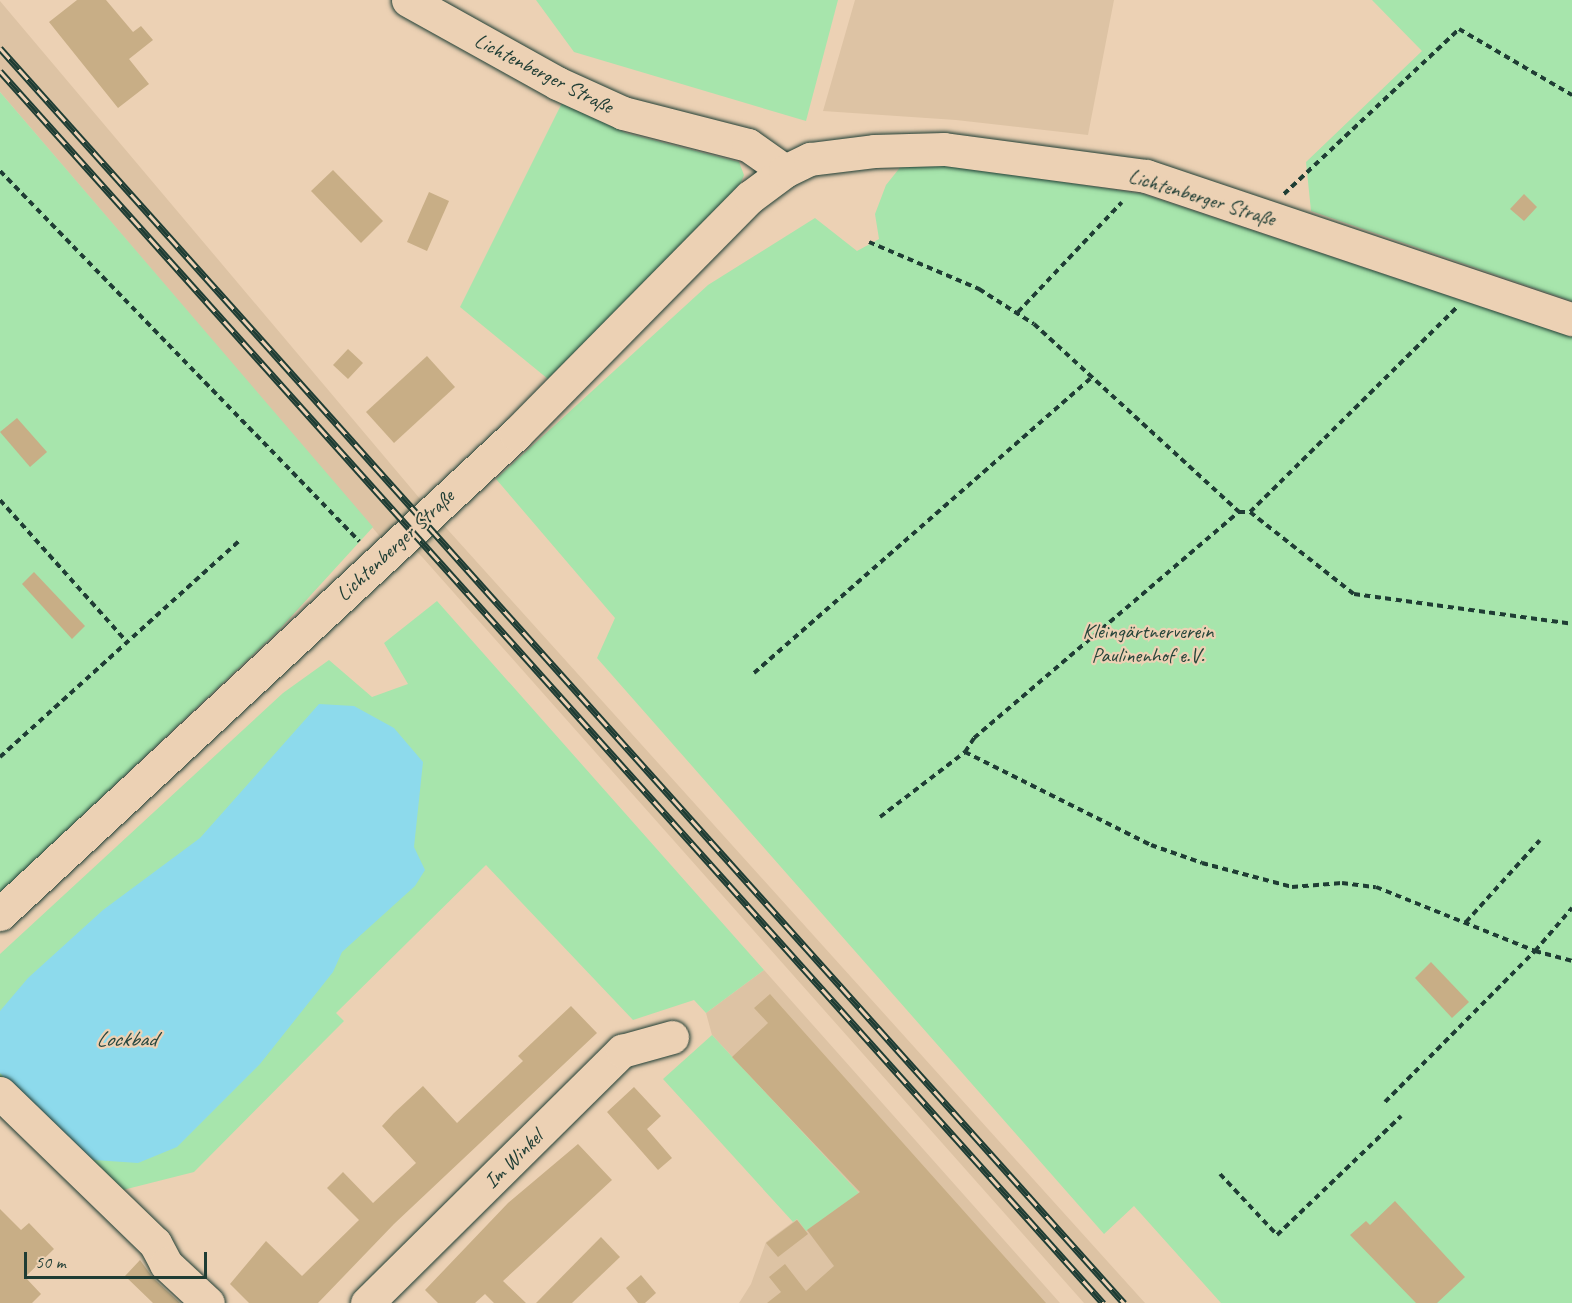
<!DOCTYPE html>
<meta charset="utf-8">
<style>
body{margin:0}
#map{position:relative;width:1572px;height:1303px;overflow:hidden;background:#ecd1b4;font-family:Caveat,sans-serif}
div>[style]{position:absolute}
.built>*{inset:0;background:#ddc3a4}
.green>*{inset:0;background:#a7e5ac}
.water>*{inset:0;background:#8ddaec}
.building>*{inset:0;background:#c8ae86}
.path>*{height:4px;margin-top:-2px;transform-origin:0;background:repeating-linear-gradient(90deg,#1f3d34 0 6px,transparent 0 10.5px)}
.roads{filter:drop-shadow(0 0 2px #1f3d34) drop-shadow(0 0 2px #1f3d34)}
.minor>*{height:33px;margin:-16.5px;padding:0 16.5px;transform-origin:16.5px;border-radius:16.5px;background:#ecd1b4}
.rail>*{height:7px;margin-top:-3.5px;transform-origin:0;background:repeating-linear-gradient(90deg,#ecd1b4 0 14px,#1f3d34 0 28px);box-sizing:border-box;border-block:2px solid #1f3d34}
span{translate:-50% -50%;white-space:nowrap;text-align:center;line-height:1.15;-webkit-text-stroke:4.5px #ecd1b4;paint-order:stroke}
.street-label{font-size:21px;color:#1f3d34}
.park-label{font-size:21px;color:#26453a}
.water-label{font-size:22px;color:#24453d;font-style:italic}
.scale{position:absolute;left:24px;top:1252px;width:183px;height:27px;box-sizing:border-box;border:3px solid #1f3d34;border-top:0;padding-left:8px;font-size:18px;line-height:21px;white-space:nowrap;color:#1f3d34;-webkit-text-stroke:4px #ecd1b4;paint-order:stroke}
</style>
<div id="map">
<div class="built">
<i style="clip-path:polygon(855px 0,1114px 0,1088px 135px,956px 120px,823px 111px)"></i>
<i style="clip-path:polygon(0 1px,421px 500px,1145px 1303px,1084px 1303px,423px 558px,395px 529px,383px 540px,0 92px)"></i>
<i style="clip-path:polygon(764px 970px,1060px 1303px,739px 1303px,751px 1284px,766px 1242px,797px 1219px,806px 1230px,859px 1193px,712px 1035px,706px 1013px)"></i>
</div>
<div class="green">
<i style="clip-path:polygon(536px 0,838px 0,806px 121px,574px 52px)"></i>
<i style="clip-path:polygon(1372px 0,1572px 0,1572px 301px,1311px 211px,1306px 162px,1422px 51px)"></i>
<i style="clip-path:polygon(0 92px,373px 527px,279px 630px,0 893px)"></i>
<i style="clip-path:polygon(562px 103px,626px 133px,739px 162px,744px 175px,738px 190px,548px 379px,460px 307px)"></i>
<i style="clip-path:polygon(936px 163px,1143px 194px,1572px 337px,1572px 1303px,1221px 1303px,1134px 1206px,1104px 1234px,597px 658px,615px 618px,496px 479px,708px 285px,815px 218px,857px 251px,879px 239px,875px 214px,886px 185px,902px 165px)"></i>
<i style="clip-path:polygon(437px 601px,764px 970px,706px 1013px,694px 1000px,633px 1020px,486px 865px,336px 1013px,344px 1021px,194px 1172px,111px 1193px,0 1082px,0 954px,283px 693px,329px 660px,372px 697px,408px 684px,384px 643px)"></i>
<i style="clip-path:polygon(712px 1035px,859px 1193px,806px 1231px,797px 1219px,793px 1222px,663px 1079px)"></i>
</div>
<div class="water">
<i style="clip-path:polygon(319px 704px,354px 706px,394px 728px,423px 762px,414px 847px,425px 870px,415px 886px,342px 952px,333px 972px,260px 1064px,177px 1147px,138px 1163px,94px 1160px,77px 1150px,0 1073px,0 1011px,28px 978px,103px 910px,200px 838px)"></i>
</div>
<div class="building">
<i style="clip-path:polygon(77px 0,106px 0,133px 32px,141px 26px,153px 40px,129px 59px,149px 84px,118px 108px,49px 22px)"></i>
<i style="clip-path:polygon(333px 170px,383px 221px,361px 243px,311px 191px)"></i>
<i style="clip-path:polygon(429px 192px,449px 201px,427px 251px,407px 242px)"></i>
<i style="clip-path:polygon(1524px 194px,1537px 207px,1524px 221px,1510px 209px)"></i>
<i style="clip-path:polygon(348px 349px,363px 363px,348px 379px,333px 365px)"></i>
<i style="clip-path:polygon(427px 356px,455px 387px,394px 443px,366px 412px)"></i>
<i style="clip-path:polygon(17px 418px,47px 452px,30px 467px,0 432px)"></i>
<i style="clip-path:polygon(34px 572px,85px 626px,72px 639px,22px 584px)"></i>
<i style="clip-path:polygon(1431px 962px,1469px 1002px,1452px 1018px,1415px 978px)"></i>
<i style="clip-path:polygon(770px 994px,1046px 1303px,767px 1303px,781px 1292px,769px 1277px,785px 1264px,806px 1291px,834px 1266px,807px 1230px,860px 1192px,732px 1057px,768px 1023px,754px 1008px)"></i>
<i style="clip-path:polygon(571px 1006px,597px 1033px,394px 1224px,318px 1303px,249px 1303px,230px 1284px,266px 1241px,302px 1276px,359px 1220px,327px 1188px,343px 1172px,373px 1203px,416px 1163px,382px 1126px,394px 1113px,423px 1086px,457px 1123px,523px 1061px,518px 1056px)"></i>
<i style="clip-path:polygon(634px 1087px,661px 1116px,647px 1129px,672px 1158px,658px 1170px,607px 1112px)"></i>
<i style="clip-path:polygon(578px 1144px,612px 1180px,503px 1281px,526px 1303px,494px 1303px,485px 1294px,475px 1303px,438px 1303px,425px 1290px,508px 1203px)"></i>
<i style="clip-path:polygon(1395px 1201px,1465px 1277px,1437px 1303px,1416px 1303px,1350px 1235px,1366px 1221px,1370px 1225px)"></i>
<i style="clip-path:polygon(0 1209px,21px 1230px,29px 1223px,54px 1249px,25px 1277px,41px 1294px,32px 1303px,0 1303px)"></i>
<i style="clip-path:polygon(797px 1220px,808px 1234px,778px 1257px,766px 1243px)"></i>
<i style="clip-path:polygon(601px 1237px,620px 1257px,572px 1303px,536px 1303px)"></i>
<i style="clip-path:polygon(140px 1260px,153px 1278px,180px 1303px,153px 1303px,125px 1276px)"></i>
<i style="clip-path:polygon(641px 1275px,656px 1293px,645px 1303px,638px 1303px,626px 1288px)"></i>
</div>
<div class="path">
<i style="left:0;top:171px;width:516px;rotate:45.86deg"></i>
<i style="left:1284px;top:194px;width:241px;rotate:-43.3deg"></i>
<i style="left:1459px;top:29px;width:131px;rotate:30.3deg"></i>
<i style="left:869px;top:242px;width:120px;rotate:23.1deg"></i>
<i style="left:979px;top:289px;width:65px;rotate:32.5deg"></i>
<i style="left:1034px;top:324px;width:278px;rotate:42.5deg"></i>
<i style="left:1239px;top:512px;width:11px"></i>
<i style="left:1250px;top:512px;width:132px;rotate:38.3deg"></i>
<i style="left:1354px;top:594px;width:220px;rotate:7.8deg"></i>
<i style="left:1018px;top:312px;width:151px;rotate:-46.6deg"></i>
<i style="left:0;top:500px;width:191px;rotate:48.2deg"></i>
<i style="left:1250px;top:512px;width:290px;rotate:-44.7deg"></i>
<i style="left:754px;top:673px;width:449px;rotate:-41.2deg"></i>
<i style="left:965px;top:752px;width:208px;rotate:26.6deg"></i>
<i style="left:1151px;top:845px;width:54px;rotate:19.4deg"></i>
<i style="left:1202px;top:863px;width:93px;rotate:14.9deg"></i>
<i style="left:1292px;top:887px;width:50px;rotate:-4.6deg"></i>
<i style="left:1342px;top:883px;width:34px;rotate:7deg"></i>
<i style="left:1376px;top:887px;width:171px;rotate:21.9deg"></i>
<i style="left:1535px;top:951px;width:38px;rotate:15deg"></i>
<i style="left:0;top:757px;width:324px;rotate:-42.1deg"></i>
<i style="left:880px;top:817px;width:107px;rotate:-37.4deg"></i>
<i style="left:965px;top:752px;width:17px;rotate:-57deg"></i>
<i style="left:974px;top:738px;width:348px;rotate:-40.5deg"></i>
<i style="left:1466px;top:922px;width:110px;rotate:-47.9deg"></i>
<i style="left:1385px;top:1102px;width:213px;rotate:-45.2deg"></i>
<i style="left:1535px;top:951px;width:57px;rotate:-49.3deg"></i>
<i style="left:1220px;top:1174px;width:83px;rotate:46.9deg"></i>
<i style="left:1277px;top:1235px;width:172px;rotate:-43.8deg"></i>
</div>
<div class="roads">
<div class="minor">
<i style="left:408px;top:0;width:171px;rotate:29.1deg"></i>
<i style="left:557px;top:83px;width:72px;rotate:24.4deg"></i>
<i style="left:623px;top:113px;width:129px;rotate:14.4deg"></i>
<i style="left:748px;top:145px;width:45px;rotate:35.1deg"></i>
<i style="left:0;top:914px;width:705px;rotate:-42.93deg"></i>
<i style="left:516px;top:434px;width:333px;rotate:-45.4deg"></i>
<i style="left:750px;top:197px;width:44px;rotate:-36.6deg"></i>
<i style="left:785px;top:171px;width:28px;rotate:-26deg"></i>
<i style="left:810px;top:159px;width:64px;rotate:-7.1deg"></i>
<i style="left:874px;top:151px;width:70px;rotate:-1.6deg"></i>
<i style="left:944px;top:149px;width:204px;rotate:7.6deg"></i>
<i style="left:1146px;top:176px;width:449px;rotate:18.6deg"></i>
<i style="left:0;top:1093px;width:216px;rotate:44.1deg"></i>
<i style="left:155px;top:1243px;width:24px;rotate:62deg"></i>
<i style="left:166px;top:1264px;width:57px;rotate:42.9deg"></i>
<i style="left:367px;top:1303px;width:359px;rotate:-44.7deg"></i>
<i style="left:622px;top:1051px;width:52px;rotate:-15.6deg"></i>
</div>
</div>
<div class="rail">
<i style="left:0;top:48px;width:1685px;rotate:48.15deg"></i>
<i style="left:0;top:71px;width:1654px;rotate:48.16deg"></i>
</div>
<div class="street-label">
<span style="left:544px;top:73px;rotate:27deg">Lichtenberger Straße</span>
<span style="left:1202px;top:197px;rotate:17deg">Lichtenberger Straße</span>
<span style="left:395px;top:545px;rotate:-43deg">Lichtenberger Straße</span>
<span style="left:513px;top:1159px;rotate:-45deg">Im Winkel</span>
</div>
<div class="park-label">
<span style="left:1148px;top:643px">Kleingärtnerverein<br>Paulinenhof e.V.</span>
</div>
<div class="water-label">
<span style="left:126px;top:1040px">Lockbad</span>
</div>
<div class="scale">50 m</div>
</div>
